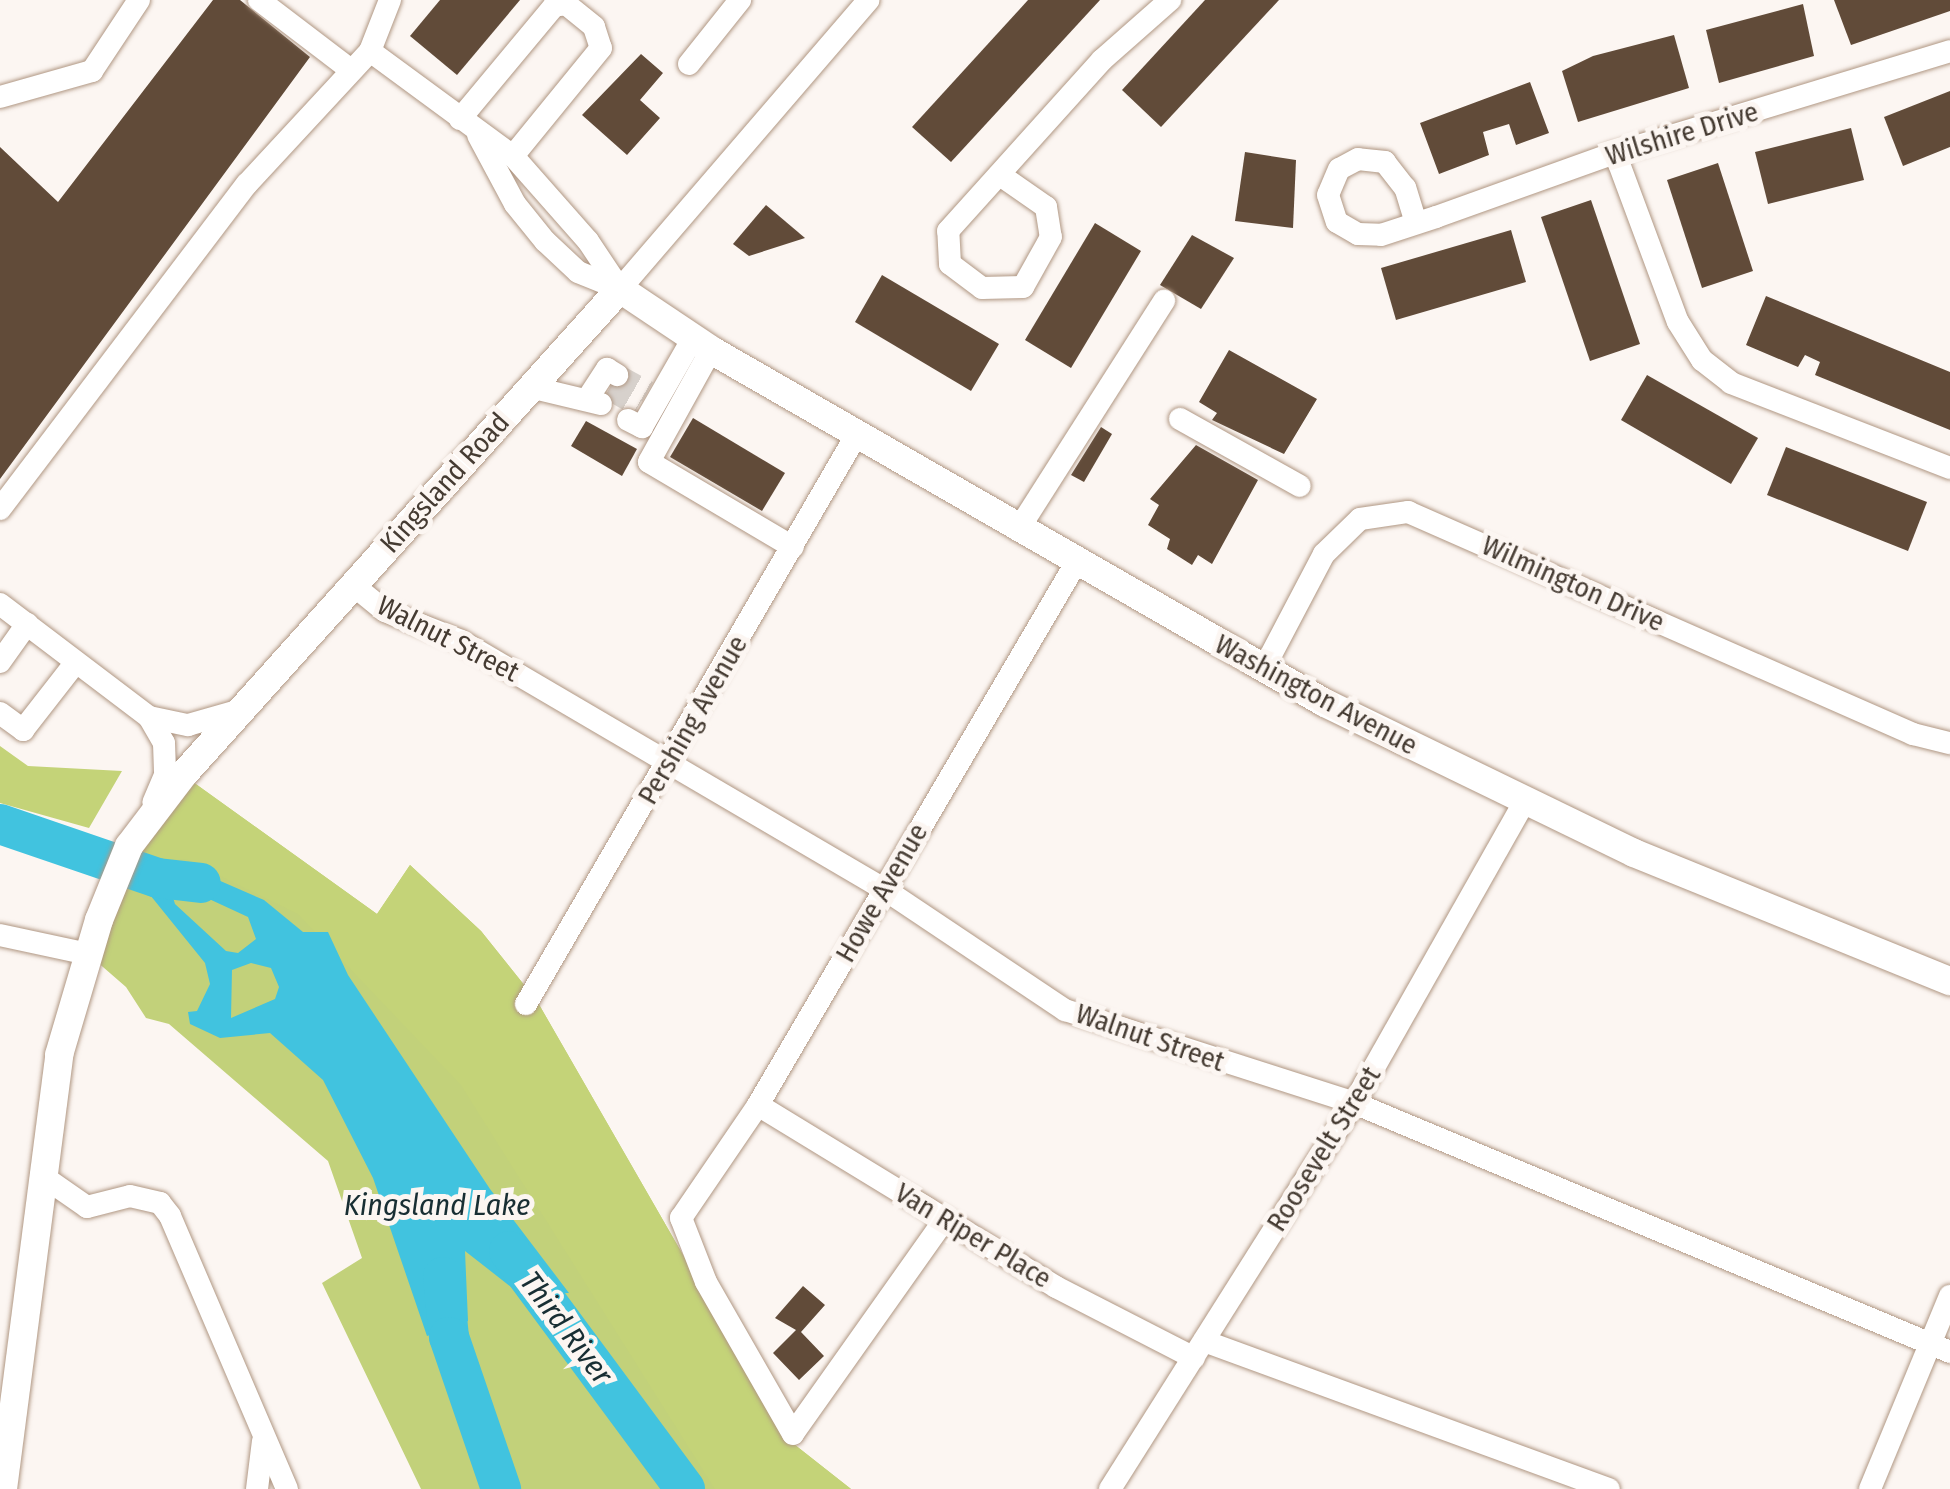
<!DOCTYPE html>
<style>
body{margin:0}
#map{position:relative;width:1950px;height:1489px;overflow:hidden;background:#fcf6f2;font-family:"Fira Sans Condensed",sans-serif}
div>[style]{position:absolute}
.green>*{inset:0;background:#c2d17a}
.forest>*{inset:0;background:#c4d378}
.water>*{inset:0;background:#41c3df}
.river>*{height:40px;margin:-20px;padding:0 20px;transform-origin:20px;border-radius:20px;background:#41c3df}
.building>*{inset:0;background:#614b39}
.minor-tunnel>*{height:22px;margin-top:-11px;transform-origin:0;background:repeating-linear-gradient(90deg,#d7d1cc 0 22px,transparent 0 33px)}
.roads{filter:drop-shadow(0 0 2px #b09783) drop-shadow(0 0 2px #b09783)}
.minor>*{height:22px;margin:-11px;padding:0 11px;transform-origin:11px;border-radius:11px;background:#fff}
.major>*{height:28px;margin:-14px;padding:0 14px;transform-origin:14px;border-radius:14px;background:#fff}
span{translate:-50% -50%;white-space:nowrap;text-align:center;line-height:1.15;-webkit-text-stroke:10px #fcf6f2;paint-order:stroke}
.street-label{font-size:28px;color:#453b32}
.water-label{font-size:30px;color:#182e33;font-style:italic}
</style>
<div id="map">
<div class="green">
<i style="clip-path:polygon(183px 775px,377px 914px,410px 865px,481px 931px,537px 1001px,790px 1441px,851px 1489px,421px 1489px,322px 1283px,362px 1258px,328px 1161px,169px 1024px,146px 1018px,126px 987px,88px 954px,115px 877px,137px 886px)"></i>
</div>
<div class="forest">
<i style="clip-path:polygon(0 746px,28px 766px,122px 771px,89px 828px,0 803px)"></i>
<i style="clip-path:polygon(182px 774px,377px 914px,410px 865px,481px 931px,537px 1001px,790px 1441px,851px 1489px,715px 1489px,461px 1085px,298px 914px,186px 859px,153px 860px,129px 846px)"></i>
</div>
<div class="water">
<i style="clip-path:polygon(evenodd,153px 864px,202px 873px,264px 900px,303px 932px,328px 932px,348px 975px,490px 1189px,569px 1293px,520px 1294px,465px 1251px,468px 1321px,427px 1336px,373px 1178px,323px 1080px,270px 1033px,220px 1038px,190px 1024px,188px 1012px,197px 1011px,210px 984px,205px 963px,142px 885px,153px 864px,181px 886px,248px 917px,256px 939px,238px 953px,226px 951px,175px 904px,171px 891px,181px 886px,153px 864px,251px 963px,271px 968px,279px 987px,275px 999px,231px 1018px,232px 970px,251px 963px)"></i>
</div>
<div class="river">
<i style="left:0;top:824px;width:167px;rotate:18.9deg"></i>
<i style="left:158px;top:878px;width:43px;rotate:6.6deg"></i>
<i style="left:509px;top:1251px;width:296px;rotate:53.5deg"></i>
<i style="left:443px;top:1277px;width:60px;rotate:84.3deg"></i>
<i style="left:449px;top:1337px;width:161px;rotate:71.1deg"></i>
</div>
<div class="building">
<i style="clip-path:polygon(213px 0,240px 0,310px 57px,0 479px,0 147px,58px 202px)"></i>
<i style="clip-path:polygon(440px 0,520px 0,457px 75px,410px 36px)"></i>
<i style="clip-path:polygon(1028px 0,1100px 0,951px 162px,912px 127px)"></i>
<i style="clip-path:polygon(1205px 0,1279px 0,1161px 127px,1122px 90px)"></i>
<i style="clip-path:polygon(1834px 0,1950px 0,1950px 11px,1851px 45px)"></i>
<i style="clip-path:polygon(1803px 4px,1814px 56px,1719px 83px,1706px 30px)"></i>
<i style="clip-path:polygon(1674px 35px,1689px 88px,1578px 122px,1562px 71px,1593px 56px)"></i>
<i style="clip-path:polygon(641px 54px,663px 73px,640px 100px,660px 118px,627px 155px,582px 115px)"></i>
<i style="clip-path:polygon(1530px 82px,1549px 133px,1516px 145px,1509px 124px,1483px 132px,1489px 155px,1439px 174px,1420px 123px)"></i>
<i style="clip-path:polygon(1950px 91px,1950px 147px,1903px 166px,1884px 117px)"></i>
<i style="clip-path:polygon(1851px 128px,1864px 180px,1768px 204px,1755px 152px)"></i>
<i style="clip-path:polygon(1245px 152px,1296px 160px,1293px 228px,1235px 221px)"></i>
<i style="clip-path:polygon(1718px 163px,1753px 271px,1702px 288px,1667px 180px)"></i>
<i style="clip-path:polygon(1591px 200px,1640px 344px,1590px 361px,1541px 217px)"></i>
<i style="clip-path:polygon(766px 205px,805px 238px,749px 256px,733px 244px)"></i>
<i style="clip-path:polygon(1095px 223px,1141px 251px,1071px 368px,1025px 340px)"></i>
<i style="clip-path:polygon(1511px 230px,1526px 282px,1396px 320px,1381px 268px)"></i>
<i style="clip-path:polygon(1192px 235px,1234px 258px,1201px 309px,1160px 285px)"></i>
<i style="clip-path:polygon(882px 275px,999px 344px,971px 391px,855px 322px)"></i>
<i style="clip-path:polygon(1766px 296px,1950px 372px,1950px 430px,1815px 375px,1820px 362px,1805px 355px,1798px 367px,1746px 345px)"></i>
<i style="clip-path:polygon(1229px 350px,1317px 399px,1284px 454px,1212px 420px,1217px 413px,1199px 402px)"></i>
<i style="clip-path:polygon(1647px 375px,1758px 438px,1731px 484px,1621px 420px)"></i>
<i style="clip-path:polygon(693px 418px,785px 473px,762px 511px,670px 457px)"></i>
<i style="clip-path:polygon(586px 421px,637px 449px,622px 476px,571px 446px)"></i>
<i style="clip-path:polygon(1101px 427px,1112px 434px,1084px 482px,1071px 475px)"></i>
<i style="clip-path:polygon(1196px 445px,1258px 480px,1212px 564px,1198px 555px,1192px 565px,1167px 549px,1170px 539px,1148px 525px,1159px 505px,1150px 499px)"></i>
<i style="clip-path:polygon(1786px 447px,1927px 502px,1908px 551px,1767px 495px)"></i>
<i style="clip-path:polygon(803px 1286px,825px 1305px,801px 1332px,824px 1356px,799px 1380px,773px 1353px,796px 1330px,775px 1318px)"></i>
</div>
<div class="minor-tunnel">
<i style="left:617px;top:375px;width:35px;rotate:29deg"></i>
<i style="left:609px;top:389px;width:34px;rotate:30deg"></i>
</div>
<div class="roads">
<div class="minor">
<i style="left:259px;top:0;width:116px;rotate:37.3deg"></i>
<i style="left:370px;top:51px;width:177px;rotate:36.3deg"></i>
<i style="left:513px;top:156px;width:113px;rotate:48.6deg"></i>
<i style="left:588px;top:241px;width:58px;rotate:56.3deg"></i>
<i style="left:689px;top:64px;width:82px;rotate:-51.4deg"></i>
<i style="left:0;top:97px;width:96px;rotate:-15.8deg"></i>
<i style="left:92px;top:71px;width:85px;rotate:-56.5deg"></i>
<i style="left:460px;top:119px;width:147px;rotate:-50.2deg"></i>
<i style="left:554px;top:6px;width:12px;rotate:-9deg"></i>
<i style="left:566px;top:4px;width:36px;rotate:39deg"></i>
<i style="left:594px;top:27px;width:22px;rotate:72deg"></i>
<i style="left:601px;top:48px;width:139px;rotate:129.2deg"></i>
<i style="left:478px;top:135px;width:78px;rotate:61.8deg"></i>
<i style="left:515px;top:204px;width:48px;rotate:51deg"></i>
<i style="left:545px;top:241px;width:45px;rotate:43.2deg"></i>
<i style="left:578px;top:272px;width:45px;rotate:22deg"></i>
<i style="left:1615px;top:153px;width:180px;rotate:69.6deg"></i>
<i style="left:1678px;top:322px;width:45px;rotate:57.7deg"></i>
<i style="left:1702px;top:360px;width:37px;rotate:38deg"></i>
<i style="left:1731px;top:383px;width:235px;rotate:21.2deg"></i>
<i style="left:1000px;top:175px;width:56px;rotate:34.8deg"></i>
<i style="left:1046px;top:207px;width:30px;rotate:81deg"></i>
<i style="left:1051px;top:237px;width:57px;rotate:119.2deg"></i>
<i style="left:1023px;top:287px;width:41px;rotate:178.6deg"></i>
<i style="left:982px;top:288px;width:40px;rotate:-143deg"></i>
<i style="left:950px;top:264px;width:33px;rotate:-93deg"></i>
<i style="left:948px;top:231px;width:230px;rotate:-48deg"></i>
<i style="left:1102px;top:60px;width:91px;rotate:-41.4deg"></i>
<i style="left:1416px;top:223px;width:37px;rotate:-107deg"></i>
<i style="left:1405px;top:188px;width:33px;rotate:-128deg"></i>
<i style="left:1385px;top:162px;width:27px;rotate:-174deg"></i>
<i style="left:1358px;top:159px;width:21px;rotate:152deg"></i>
<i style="left:1339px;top:169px;width:28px;rotate:113deg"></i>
<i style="left:1328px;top:195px;width:28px;rotate:72deg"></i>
<i style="left:1337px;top:222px;width:24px;rotate:30deg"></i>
<i style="left:1358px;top:234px;width:23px;rotate:2deg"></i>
<i style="left:1381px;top:235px;width:58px;rotate:-18.1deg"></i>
<i style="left:1436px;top:217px;width:190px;rotate:-19.7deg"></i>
<i style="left:1615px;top:153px;width:350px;rotate:-16.9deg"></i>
<i style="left:620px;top:289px;width:381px;rotate:-49.3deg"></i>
<i style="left:711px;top:350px;width:128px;rotate:119deg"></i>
<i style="left:649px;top:462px;width:167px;rotate:30.6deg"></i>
<i style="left:530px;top:387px;width:73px;rotate:13.5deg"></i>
<i style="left:588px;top:398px;width:35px;rotate:-57deg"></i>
<i style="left:607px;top:369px;width:12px;rotate:31deg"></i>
<i style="left:1180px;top:419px;width:137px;rotate:29.2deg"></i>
<i style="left:628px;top:420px;width:16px;rotate:27deg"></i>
<i style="left:642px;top:427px;width:103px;rotate:-60.2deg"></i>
<i style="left:0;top:509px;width:408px;rotate:-52.8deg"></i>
<i style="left:247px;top:184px;width:181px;rotate:-47.2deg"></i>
<i style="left:370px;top:51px;width:55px;rotate:-68.6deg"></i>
<i style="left:1018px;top:530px;width:272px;rotate:-57.5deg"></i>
<i style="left:353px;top:585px;width:41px;rotate:39.1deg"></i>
<i style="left:385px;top:611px;width:82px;rotate:21.5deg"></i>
<i style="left:461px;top:641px;width:490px;rotate:30.4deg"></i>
<i style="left:884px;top:889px;width:218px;rotate:33.8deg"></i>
<i style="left:1065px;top:1010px;width:304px;rotate:17.8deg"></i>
<i style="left:1354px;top:1103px;width:646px;rotate:22.67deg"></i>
<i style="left:0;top:604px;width:187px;rotate:37.2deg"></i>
<i style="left:149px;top:717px;width:30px;rotate:60deg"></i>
<i style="left:164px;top:743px;width:32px;rotate:88deg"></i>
<i style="left:165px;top:775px;width:30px;rotate:113deg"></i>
<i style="left:0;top:662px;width:47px;rotate:-54.6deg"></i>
<i style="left:1263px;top:670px;width:131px;rotate:-62.3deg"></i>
<i style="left:1324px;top:554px;width:50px;rotate:-44.2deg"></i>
<i style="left:1360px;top:519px;width:49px;rotate:-8.3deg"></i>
<i style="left:1408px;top:512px;width:552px;rotate:23.73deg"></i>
<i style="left:1913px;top:734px;width:38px;rotate:14deg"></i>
<i style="left:0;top:713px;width:29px;rotate:36deg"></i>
<i style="left:23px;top:730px;width:86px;rotate:-52.1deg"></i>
<i style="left:149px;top:717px;width:40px;rotate:12deg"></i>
<i style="left:188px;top:725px;width:51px;rotate:-15.9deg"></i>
<i style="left:0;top:935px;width:90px;rotate:12.2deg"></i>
<i style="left:526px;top:1004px;width:659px;rotate:-59.86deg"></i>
<i style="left:758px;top:1105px;width:349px;rotate:31.4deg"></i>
<i style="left:1056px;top:1287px;width:155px;rotate:27.2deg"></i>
<i style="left:41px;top:1175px;width:56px;rotate:34.8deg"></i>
<i style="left:87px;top:1207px;width:44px;rotate:-14.3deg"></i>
<i style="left:130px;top:1196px;width:31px;rotate:13deg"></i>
<i style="left:160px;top:1203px;width:16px;rotate:52deg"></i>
<i style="left:170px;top:1216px;width:297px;rotate:66.8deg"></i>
<i style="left:945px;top:1219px;width:263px;rotate:125.3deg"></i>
<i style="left:793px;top:1434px;width:175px;rotate:-119.8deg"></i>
<i style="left:706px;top:1282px;width:69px;rotate:-111.3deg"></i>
<i style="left:681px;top:1218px;width:137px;rotate:-55.7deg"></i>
<i style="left:758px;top:1105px;width:628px;rotate:-59.6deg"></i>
<i style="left:1204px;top:1341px;width:431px;rotate:20.1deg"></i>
<i style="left:257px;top:1489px;width:48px;rotate:-82.9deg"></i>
<i style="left:1110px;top:1489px;width:457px;rotate:-57.7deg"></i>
<i style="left:1354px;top:1103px;width:347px;rotate:-60.5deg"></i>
<i style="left:1870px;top:1489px;width:209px;rotate:-67.5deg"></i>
</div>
<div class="major">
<i style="left:3px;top:1489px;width:438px;rotate:-82.6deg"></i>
<i style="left:59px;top:1055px;width:141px;rotate:-73.5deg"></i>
<i style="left:99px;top:920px;width:80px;rotate:-67.9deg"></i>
<i style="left:129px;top:846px;width:89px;rotate:-52.7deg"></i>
<i style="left:183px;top:775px;width:654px;rotate:-48.04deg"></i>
<i style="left:620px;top:289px;width:110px;rotate:33.8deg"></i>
<i style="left:711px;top:350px;width:708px;rotate:29.9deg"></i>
<i style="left:1325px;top:703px;width:343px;rotate:25.9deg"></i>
<i style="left:1634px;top:853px;width:341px;rotate:22.1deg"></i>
</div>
</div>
<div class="street-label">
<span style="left:1682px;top:134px;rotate:-17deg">Wilshire Drive</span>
<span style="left:445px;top:483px;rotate:-48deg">Kingsland Road</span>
<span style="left:1573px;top:584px;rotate:24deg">Wilmington Drive</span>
<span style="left:448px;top:639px;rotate:27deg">Walnut Street</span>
<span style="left:1316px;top:695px;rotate:28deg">Washington Avenue</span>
<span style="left:693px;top:720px;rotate:-60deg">Pershing Avenue</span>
<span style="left:882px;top:893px;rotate:-60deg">Howe Avenue</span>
<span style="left:1150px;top:1038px;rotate:19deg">Walnut Street</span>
<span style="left:1324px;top:1149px;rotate:-58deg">Roosevelt Street</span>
<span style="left:973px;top:1236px;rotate:31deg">Van Riper Place</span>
</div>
<div class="water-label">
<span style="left:437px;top:1205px">Kingsland Lake</span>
<span style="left:566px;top:1328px;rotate:53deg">Third River</span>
</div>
</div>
